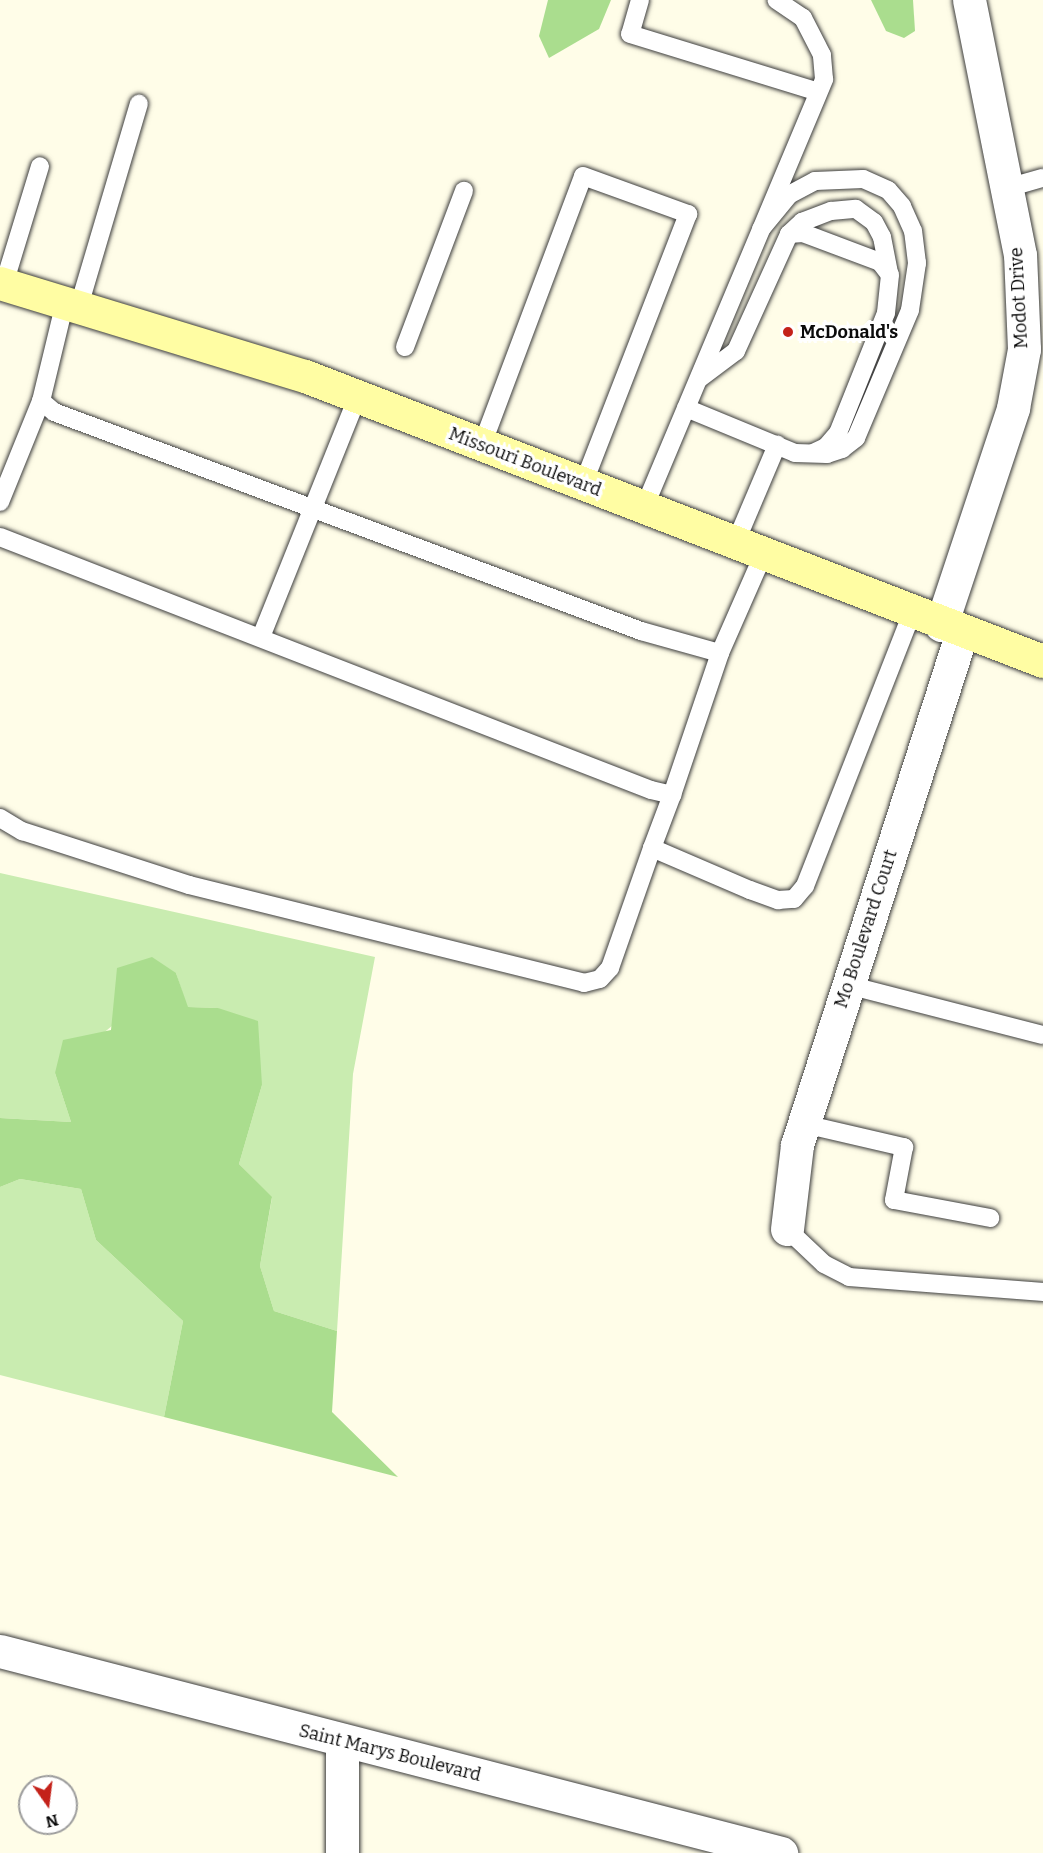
<!DOCTYPE html>
<style>
body{margin:0}
#map{position:relative;width:1043px;height:1853px;overflow:hidden;background:#fffde8;font-family:Bitter,serif}
div>[style]{position:absolute}
.green>*{inset:0;background:#c9ecb0}
.forest>*{inset:0;background:#aadd8e}
.roads{filter:drop-shadow(0 0 2px #3e3e3e) drop-shadow(0 0 2px #3e3e3e)}
.lane>*{height:18px;margin:-9px;padding:0 9px;transform-origin:9px;border-radius:9px;background:#fff}
.street>*{height:33px;margin:-16.5px;padding:0 16.5px;transform-origin:16.5px;border-radius:16.5px;background:#fff}
.secondary>*{height:33px;margin:-16.5px;padding:0 16.5px;transform-origin:16.5px;border-radius:16.5px;background:#fffda3}
.dots>*{width:16px;height:16px;translate:-50% -50%;box-sizing:border-box;border:3px solid #fff;border-radius:50%}
span{translate:-50% -50%;white-space:nowrap;text-align:center;line-height:1.15;-webkit-text-stroke:6px #fff;paint-order:stroke}
.street-label{font-size:18px;color:#0b0b0b}
.poi-label{font-size:18px;color:#0b0b0b;font-weight:700}
.left{translate:0 -50%;text-align:left}
.north{position:absolute;left:18px;top:1775px;width:60px;height:60px;box-sizing:border-box;background:#fff;border:2px solid #9d9d9d;border-radius:50%;rotate:166deg;font-size:16px;font-weight:700;line-height:24px;text-align:center;color:#0b0b0b}
.north::after{content:'';display:block;margin:auto;width:21px;height:27px;background:#c4221a;clip-path:polygon(50% 0,100% 100%,50% 72%,0 100%)}
</style>
<div id="map">
<div class="green">
<i style="clip-path:polygon(0 873px,375px 957px,353px 1074px,337px 1331px,274px 1311px,260px 1266px,272px 1198px,239px 1164px,262px 1085px,218px 1008px,187px 1007px,176px 973px,55px 1073px,71px 1122px,0 1118px)"></i>
<i style="clip-path:polygon(20px 1179px,81px 1189px,96px 1240px,183px 1321px,164px 1417px,0 1375px,0 1187px)"></i>
</div>
<div class="forest">
<i style="clip-path:polygon(548px 0,611px 0,599px 29px,549px 58px,539px 36px)"></i>
<i style="clip-path:polygon(871px 0,913px 0,915px 31px,904px 38px,886px 31px)"></i>
<i style="clip-path:polygon(152px 957px,176px 973px,188px 1007px,218px 1008px,258px 1021px,262px 1085px,239px 1164px,272px 1197px,260px 1266px,274px 1311px,337px 1331px,332px 1412px,398px 1477px,164px 1417px,183px 1321px,96px 1240px,81px 1189px,20px 1179px,0 1187px,0 1118px,71px 1122px,55px 1073px,63px 1040px,111px 1030px,117px 968px)"></i>
</div>
<div class="roads">
<div class="lane">
<i style="left:640px;top:0;width:35px;rotate:106deg"></i>
<i style="left:630px;top:34px;width:197px;rotate:17.1deg"></i>
<i style="left:1007px;top:188px;width:37px;rotate:-16deg"></i>
<i style="left:789px;top:234px;width:18px;rotate:-43deg"></i>
<i style="left:802px;top:222px;width:31px;rotate:-21deg"></i>
<i style="left:831px;top:211px;width:25px;rotate:-5deg"></i>
<i style="left:856px;top:209px;width:22px;rotate:36deg"></i>
<i style="left:874px;top:222px;width:17px;rotate:62deg"></i>
<i style="left:882px;top:237px;width:37px;rotate:79deg"></i>
<i style="left:4px;top:284px;width:123px;rotate:-73deg"></i>
<i style="left:65px;top:302px;width:102px;rotate:103.6deg"></i>
<i style="left:41px;top:401px;width:17px;rotate:40deg"></i>
<i style="left:54px;top:412px;width:627px;rotate:20.46deg"></i>
<i style="left:641px;top:631px;width:82px;rotate:15.6deg"></i>
<i style="left:720px;top:653px;width:107px;rotate:-66.3deg"></i>
<i style="left:79px;top:306px;width:211px;rotate:-73.5deg"></i>
<i style="left:405px;top:347px;width:167px;rotate:-69.3deg"></i>
<i style="left:700px;top:378px;width:45px;rotate:-36.9deg"></i>
<i style="left:736px;top:351px;width:128px;rotate:-65.6deg"></i>
<i style="left:789px;top:234px;width:14px;rotate:-4deg"></i>
<i style="left:803px;top:233px;width:82px;rotate:20.6deg"></i>
<i style="left:880px;top:262px;width:16px;rotate:52deg"></i>
<i style="left:890px;top:275px;width:38px;rotate:96deg"></i>
<i style="left:886px;top:313px;width:129px;rotate:111.8deg"></i>
<i style="left:838px;top:433px;width:18px;rotate:131deg"></i>
<i style="left:826px;top:447px;width:14px;rotate:155deg"></i>
<i style="left:686px;top:408px;width:118px;rotate:22.4deg"></i>
<i style="left:795px;top:453px;width:32px;rotate:2deg"></i>
<i style="left:827px;top:454px;width:16px;rotate:-18deg"></i>
<i style="left:842px;top:449px;width:18px;rotate:-38deg"></i>
<i style="left:856px;top:438px;width:139px;rotate:-67.1deg"></i>
<i style="left:910px;top:310px;width:48px;rotate:-81.5deg"></i>
<i style="left:917px;top:263px;width:32px;rotate:-97deg"></i>
<i style="left:913px;top:231px;width:27px;rotate:-114deg"></i>
<i style="left:902px;top:206px;width:21px;rotate:-131deg"></i>
<i style="left:888px;top:190px;width:27px;rotate:-156deg"></i>
<i style="left:863px;top:179px;width:48px;rotate:177.6deg"></i>
<i style="left:815px;top:181px;width:30px;rotate:152deg"></i>
<i style="left:789px;top:195px;width:44px;rotate:129.5deg"></i>
<i style="left:482px;top:445px;width:287px;rotate:-69.4deg"></i>
<i style="left:583px;top:176px;width:112px;rotate:19.9deg"></i>
<i style="left:688px;top:214px;width:291px;rotate:111.2deg"></i>
<i style="left:0;top:502px;width:109px;rotate:-67.9deg"></i>
<i style="left:644px;top:508px;width:465px;rotate:-67.2deg"></i>
<i style="left:824px;top:79px;width:24px;rotate:-95deg"></i>
<i style="left:822px;top:55px;width:42px;rotate:-117.2deg"></i>
<i style="left:803px;top:18px;width:32px;rotate:-146deg"></i>
<i style="left:0;top:537px;width:698px;rotate:21.24deg"></i>
<i style="left:651px;top:790px;width:22px;rotate:13deg"></i>
<i style="left:672px;top:795px;width:150px;rotate:-71.3deg"></i>
<i style="left:735px;top:544px;width:108px;rotate:-67deg"></i>
<i style="left:261px;top:637px;width:260px;rotate:-68.1deg"></i>
<i style="left:672px;top:795px;width:57px;rotate:110.7deg"></i>
<i style="left:652px;top:848px;width:107px;rotate:23.2deg"></i>
<i style="left:750px;top:890px;width:30px;rotate:20deg"></i>
<i style="left:778px;top:900px;width:16px;rotate:-4deg"></i>
<i style="left:794px;top:899px;width:17px;rotate:-50deg"></i>
<i style="left:805px;top:886px;width:293px;rotate:-68.6deg"></i>
<i style="left:0;top:818px;width:26px;rotate:31deg"></i>
<i style="left:22px;top:831px;width:176px;rotate:17.9deg"></i>
<i style="left:189px;top:885px;width:407px;rotate:13.9deg"></i>
<i style="left:584px;top:983px;width:16px;rotate:-14deg"></i>
<i style="left:600px;top:979px;width:15px;rotate:-48deg"></i>
<i style="left:610px;top:968px;width:127px;rotate:-70.7deg"></i>
<i style="left:848px;top:985px;width:201px;rotate:14.4deg"></i>
<i style="left:804px;top:1124px;width:103px;rotate:13deg"></i>
<i style="left:904px;top:1147px;width:54px;rotate:100.7deg"></i>
<i style="left:894px;top:1200px;width:98px;rotate:10.6deg"></i>
<i style="left:787px;top:1229px;width:51px;rotate:43.4deg"></i>
<i style="left:824px;top:1264px;width:28px;rotate:27deg"></i>
<i style="left:849px;top:1277px;width:195px;rotate:4.4deg"></i>
</div>
<div class="street">
<i style="left:941px;top:625px;width:229px;rotate:-71.6deg"></i>
<i style="left:1013px;top:408px;width:60px;rotate:-79.4deg"></i>
<i style="left:1024px;top:349px;width:94px;rotate:-92.4deg"></i>
<i style="left:1020px;top:255px;width:260px;rotate:-101.3deg"></i>
<i style="left:787px;top:1229px;width:85px;rotate:-83.2deg"></i>
<i style="left:797px;top:1145px;width:539px;rotate:-72.17deg"></i>
<i style="left:0;top:1651px;width:807px;rotate:14.5deg"></i>
<i style="left:342px;top:1740px;width:113px;rotate:90deg"></i>
</div>
<div class="secondary">
<i style="left:0;top:283px;width:319px;rotate:17deg"></i>
<i style="left:305px;top:376px;width:791px;rotate:21.12deg"></i>
</div>
</div>
<div class="dots">
<i style="left:788px;top:332px;background:#c4221a"></i>
</div>
<div class="street-label">
<span style="left:1019px;top:298px;rotate:-93deg">Modot Drive</span>
<span style="left:525px;top:462px;rotate:21deg">Missouri Boulevard</span>
<span style="left:866px;top:929px;rotate:-72deg">Mo Boulevard Court</span>
<span style="left:390px;top:1753px;rotate:14deg">Saint Marys Boulevard</span>
</div>
<div class="poi-label">
<span class="left" style="left:800px;top:332px">McDonald's</span>
</div>
<div class="north">N</div>
</div>
